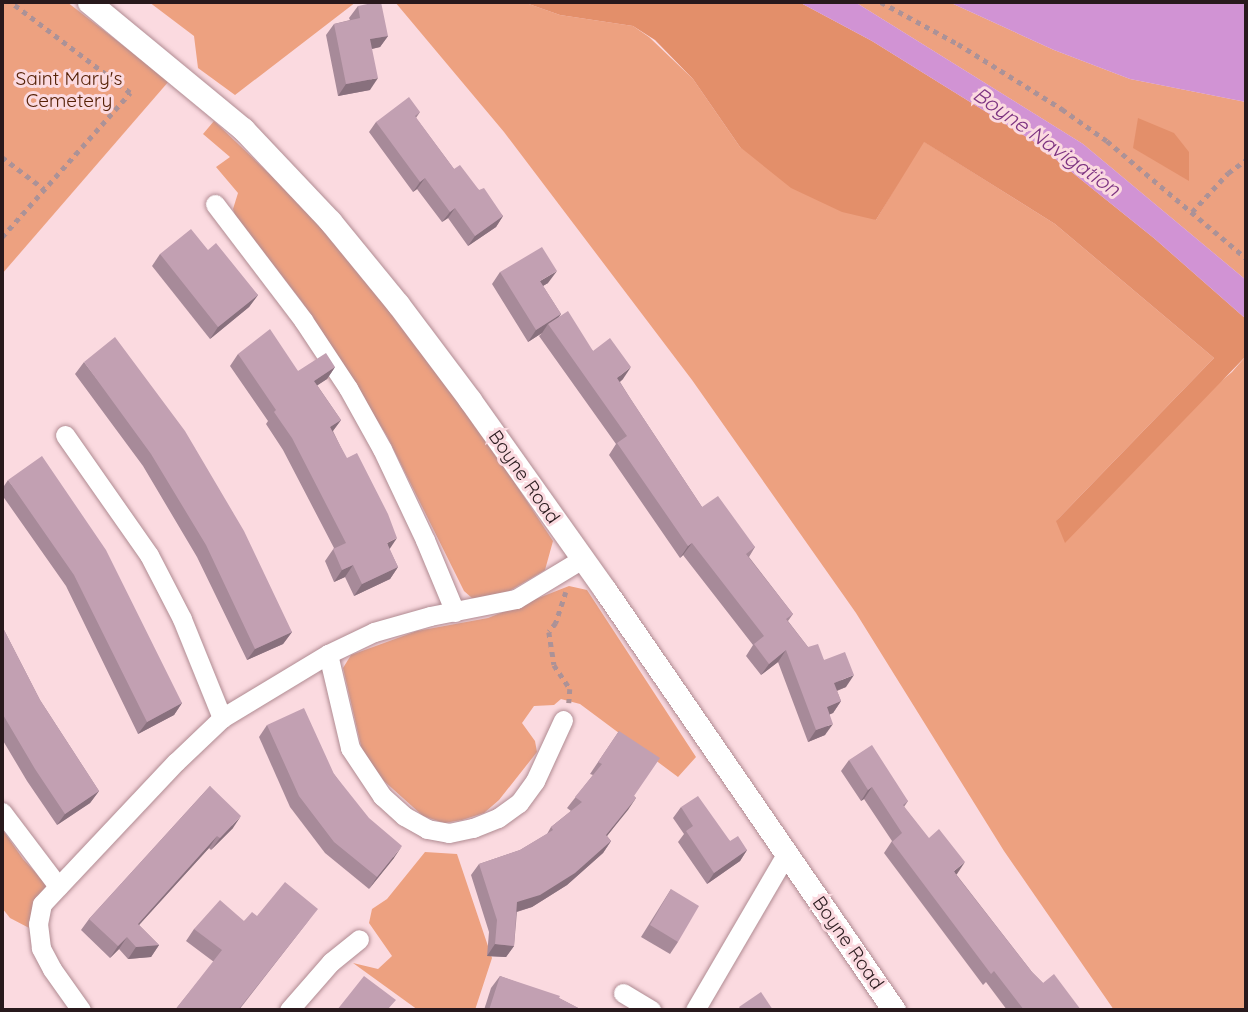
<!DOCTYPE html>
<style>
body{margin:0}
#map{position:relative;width:1248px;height:1012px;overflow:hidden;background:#fbdae0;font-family:Quicksand,sans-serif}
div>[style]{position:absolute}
.green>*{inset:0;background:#eda180}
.forest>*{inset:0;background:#e38f6a}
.water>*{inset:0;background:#d193d4}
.path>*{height:4.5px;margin-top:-2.25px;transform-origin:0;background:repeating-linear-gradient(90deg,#ac9297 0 5px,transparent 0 10px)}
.roads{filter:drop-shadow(0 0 2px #b08b92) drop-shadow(0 0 2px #b08b92)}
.minor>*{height:19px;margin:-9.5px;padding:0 9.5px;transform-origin:9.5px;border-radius:9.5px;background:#fff}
.tertiary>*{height:23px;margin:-11.5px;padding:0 11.5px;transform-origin:11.5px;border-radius:11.5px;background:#fff}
.wall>*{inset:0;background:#a78a99}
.shaded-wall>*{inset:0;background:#88707d}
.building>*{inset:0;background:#c2a0b2}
span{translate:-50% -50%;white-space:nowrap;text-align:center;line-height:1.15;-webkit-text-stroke:6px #fbdae0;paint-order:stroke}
.park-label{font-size:19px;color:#562106}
.street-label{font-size:19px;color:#28191c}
.water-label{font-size:21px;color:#7d3381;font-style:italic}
.frame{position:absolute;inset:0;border:4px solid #28191c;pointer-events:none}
</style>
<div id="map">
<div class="green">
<i style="clip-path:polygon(2px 2px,67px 2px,169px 81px,2px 274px)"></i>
<i style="clip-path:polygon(149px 2px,356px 2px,235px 95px,198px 68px,194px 36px)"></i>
<i style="clip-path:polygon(395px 2px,523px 2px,560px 15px,633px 26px,649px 37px,693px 79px,740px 147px,876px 220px,923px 141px,1055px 224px,1214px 358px,1056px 521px,1232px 372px,1246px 356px,1246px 1010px,1114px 1010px,1004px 851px,856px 613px,692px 380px,504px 132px)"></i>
<i style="clip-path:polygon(855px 2px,949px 2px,1054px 50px,1130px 79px,1246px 102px,1246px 280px,1083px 144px)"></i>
<i style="clip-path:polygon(214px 121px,325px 227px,469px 413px,553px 541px,545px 570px,506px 593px,485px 599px,472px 598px,464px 591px,387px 436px,302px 302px,235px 215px,233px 209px,238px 193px,216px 167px,230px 157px,203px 134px)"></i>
<i style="clip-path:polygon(569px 586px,587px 590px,696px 757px,678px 777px,580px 704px,561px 699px,554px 705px,534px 706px,522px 723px,535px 741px,537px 752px,499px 800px,484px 813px,462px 820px,444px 823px,423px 816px,384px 781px,362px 750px,343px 668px,351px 655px,417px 631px,488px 618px)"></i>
<i style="clip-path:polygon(2px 829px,23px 859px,49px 887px,33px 930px,10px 918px,2px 908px)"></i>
<i style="clip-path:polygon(425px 852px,457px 854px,492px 958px,475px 1010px,418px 1010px,353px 963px,378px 969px,392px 956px,369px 923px,372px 909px,387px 899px)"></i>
</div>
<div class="forest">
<i style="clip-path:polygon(523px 2px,799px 2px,872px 41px,1033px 141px,1155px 239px,1246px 319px,1246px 356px,1065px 543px,1056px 521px,1214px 358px,1055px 224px,924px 142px,876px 220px,842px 212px,791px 188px,740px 147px,693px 79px,655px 40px,633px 26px,560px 15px)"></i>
<i style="clip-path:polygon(1138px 118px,1174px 133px,1189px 152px,1189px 181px,1133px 148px)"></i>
</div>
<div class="water">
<i style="clip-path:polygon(799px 2px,855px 2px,1083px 144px,1246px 280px,1246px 319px,1155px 239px,1033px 141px,872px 41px)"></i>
<i style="clip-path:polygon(949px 2px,1246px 2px,1246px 102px,1130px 79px,1054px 50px)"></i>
</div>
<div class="path">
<i style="left:881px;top:2px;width:88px;rotate:28.6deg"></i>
<i style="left:958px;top:44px;width:123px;rotate:32deg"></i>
<i style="left:1062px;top:109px;width:55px;rotate:35.4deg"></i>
<i style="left:1107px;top:141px;width:182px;rotate:40.1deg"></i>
<i style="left:2px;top:157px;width:53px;rotate:37.3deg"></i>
<i style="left:1192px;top:212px;width:53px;rotate:-47.3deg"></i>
<i style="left:1228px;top:173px;width:22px;rotate:-36deg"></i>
<i style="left:2px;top:237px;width:193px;rotate:-48.4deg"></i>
<i style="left:130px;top:93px;width:151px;rotate:-142.8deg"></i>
<i style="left:566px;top:592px;width:33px;rotate:108deg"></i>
<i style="left:556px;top:623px;width:11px;rotate:128deg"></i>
<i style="left:549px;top:632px;width:33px;rotate:81deg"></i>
<i style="left:554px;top:665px;width:29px;rotate:56deg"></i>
<i style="left:570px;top:689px;width:14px;rotate:94deg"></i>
</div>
<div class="roads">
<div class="minor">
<i style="left:215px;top:204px;width:146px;rotate:52.8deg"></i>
<i style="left:303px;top:320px;width:82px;rotate:56.5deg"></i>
<i style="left:348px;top:388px;width:70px;rotate:60.9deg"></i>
<i style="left:382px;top:449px;width:101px;rotate:64.7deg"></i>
<i style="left:425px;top:540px;width:78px;rotate:67.4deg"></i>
<i style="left:65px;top:435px;width:146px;rotate:55deg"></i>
<i style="left:149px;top:555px;width:72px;rotate:62.7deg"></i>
<i style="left:182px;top:619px;width:107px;rotate:68deg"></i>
<i style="left:328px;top:654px;width:97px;rotate:76.8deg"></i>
<i style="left:350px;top:748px;width:58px;rotate:56.3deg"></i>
<i style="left:382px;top:796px;width:30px;rotate:42deg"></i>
<i style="left:404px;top:816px;width:26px;rotate:29deg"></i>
<i style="left:427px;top:829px;width:22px;rotate:10deg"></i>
<i style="left:449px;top:833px;width:25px;rotate:-12deg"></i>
<i style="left:473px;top:828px;width:27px;rotate:-22deg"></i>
<i style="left:498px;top:818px;width:26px;rotate:-36deg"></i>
<i style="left:519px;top:803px;width:27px;rotate:-54deg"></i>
<i style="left:535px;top:781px;width:67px;rotate:-65.3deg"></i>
<i style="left:2px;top:812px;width:93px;rotate:52.9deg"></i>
<i style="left:623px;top:993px;width:33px;rotate:31deg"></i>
<i style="left:81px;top:1010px;width:50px;rotate:-125.3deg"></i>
<i style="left:52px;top:969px;width:24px;rotate:-118deg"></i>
<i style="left:41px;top:948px;width:24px;rotate:-97deg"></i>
<i style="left:38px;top:924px;width:20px;rotate:-79deg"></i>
<i style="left:42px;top:904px;width:195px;rotate:-46.7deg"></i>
<i style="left:176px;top:762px;width:64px;rotate:-43.7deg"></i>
<i style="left:222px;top:718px;width:124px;rotate:-31.1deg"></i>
<i style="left:328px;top:654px;width:51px;rotate:-25.6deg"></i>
<i style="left:374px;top:632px;width:58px;rotate:-15.9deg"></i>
<i style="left:430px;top:616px;width:88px;rotate:-11.2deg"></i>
<i style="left:516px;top:599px;width:77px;rotate:-31.2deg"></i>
<i style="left:289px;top:1010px;width:64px;rotate:-48.8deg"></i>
<i style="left:331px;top:962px;width:36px;rotate:-39deg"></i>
<i style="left:695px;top:1010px;width:181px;rotate:-59.7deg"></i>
</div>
<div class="tertiary">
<i style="left:89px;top:2px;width:200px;rotate:39.5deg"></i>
<i style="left:243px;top:129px;width:127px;rotate:46.6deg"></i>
<i style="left:330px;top:221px;width:107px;rotate:50.7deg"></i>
<i style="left:398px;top:304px;width:120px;rotate:53.1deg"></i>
<i style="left:470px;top:400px;width:233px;rotate:54.6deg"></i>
<i style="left:605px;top:590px;width:510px;rotate:55.47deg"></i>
</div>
</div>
<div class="wall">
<i style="clip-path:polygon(358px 6px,388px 36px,380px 47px,372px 49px,370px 90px,338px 96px,326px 35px,334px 24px,350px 20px,349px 18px)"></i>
<i style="clip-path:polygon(420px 112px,416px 118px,454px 169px,479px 190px,503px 216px,496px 227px,468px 246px,448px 218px,442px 222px,417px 189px,413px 192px,369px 132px,376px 122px)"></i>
<i style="clip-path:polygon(208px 250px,258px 295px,249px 307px,210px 339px,152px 266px,160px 254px)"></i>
<i style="clip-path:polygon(500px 272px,548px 283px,543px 286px,561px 314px,559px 317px,593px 351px,623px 379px,620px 382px,630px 398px,702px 507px,755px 547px,749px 557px,793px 614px,788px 621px,808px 647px,824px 660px,846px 687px,837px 691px,841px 701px,833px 713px,830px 714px,825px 735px,808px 742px,778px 662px,761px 675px,746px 656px,753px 645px,683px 555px,680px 558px,609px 455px,616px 444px,539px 336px,542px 333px,528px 342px,492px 284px)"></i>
<i style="clip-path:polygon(238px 354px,298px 371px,335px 367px,327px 379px,317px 385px,341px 420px,333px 431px,398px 567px,390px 579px,354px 596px,345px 577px,334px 582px,325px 561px,334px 548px,283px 450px,266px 424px,268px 421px,230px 366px)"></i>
<i style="clip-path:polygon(84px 362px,292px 632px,283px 644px,247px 660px,197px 557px,143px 466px,75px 374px)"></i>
<i style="clip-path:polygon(8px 480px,182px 703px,174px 715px,138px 734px,66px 586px,2px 495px,2px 489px)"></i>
<i style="clip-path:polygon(2px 626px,40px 700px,99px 791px,90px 803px,57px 825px,27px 781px,2px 739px)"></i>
<i style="clip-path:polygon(267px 725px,334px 774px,394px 858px,369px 889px,325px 853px,290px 807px,259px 737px)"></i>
<i style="clip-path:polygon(619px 731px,634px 796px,636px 798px,607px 836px,611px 841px,603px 853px,567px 885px,532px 907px,517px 912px,514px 946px,506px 957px,487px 956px,489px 932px,471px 875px,479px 864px,520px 850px,547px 834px,551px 827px,571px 811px,567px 808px,593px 775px,590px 774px)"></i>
<i style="clip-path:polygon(849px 760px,908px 801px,904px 807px,1032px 972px,1043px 983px,1081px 1010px,1007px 1010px,986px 982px,983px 985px,884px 853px,892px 841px,864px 799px,861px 801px,841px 771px)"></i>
<i style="clip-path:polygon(210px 786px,233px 828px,211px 850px,209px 848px,139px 925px,159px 945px,151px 957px,128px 959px,119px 949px,110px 958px,81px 930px,89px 919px)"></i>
<i style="clip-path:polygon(681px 807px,730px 841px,747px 850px,740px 861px,707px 884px,678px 842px,684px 834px,673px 818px)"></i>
<i style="clip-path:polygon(671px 889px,678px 942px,670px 954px,641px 937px)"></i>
<i style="clip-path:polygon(257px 916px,309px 920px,239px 1010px,175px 1010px,214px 962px,186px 941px,194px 929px,244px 921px)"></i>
<i style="clip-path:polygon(500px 976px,559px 998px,582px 1010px,484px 1010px,491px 988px)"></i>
</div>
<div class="shaded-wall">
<i style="clip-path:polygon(388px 36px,380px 47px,362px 51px,370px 39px)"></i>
<i style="clip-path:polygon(378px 78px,370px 90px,338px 96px,346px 84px)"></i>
<i style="clip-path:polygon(425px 178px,417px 189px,413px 192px,420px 182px)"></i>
<i style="clip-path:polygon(455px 208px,448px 218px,442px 222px,450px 212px)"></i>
<i style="clip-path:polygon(503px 216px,496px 227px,468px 246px,475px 236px)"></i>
<i style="clip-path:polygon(557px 271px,548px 283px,532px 292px,540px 281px)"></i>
<i style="clip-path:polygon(258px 295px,249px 307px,210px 339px,218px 327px)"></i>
<i style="clip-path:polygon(561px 314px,552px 326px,548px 324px,542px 333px,528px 342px,536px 330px)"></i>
<i style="clip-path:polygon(335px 367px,327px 379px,306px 393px,314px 381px)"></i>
<i style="clip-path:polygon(631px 367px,623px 379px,609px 390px,617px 378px)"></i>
<i style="clip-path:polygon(341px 420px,332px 432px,330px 427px)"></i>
<i style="clip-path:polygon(397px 538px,389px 550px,387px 543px)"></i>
<i style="clip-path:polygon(692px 543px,683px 555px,680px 558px,688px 546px)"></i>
<i style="clip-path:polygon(353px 565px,345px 577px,334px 582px,342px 570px)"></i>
<i style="clip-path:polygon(398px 567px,390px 579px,354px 596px,362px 584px)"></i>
<i style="clip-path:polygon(292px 632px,283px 644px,247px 660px,255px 649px)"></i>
<i style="clip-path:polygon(786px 650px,778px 662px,761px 675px,769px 664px)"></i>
<i style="clip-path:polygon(854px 675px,846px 687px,825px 695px,834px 683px)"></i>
<i style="clip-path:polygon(841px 701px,833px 713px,819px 719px,827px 707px)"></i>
<i style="clip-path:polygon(182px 703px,174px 715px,138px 734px,147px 722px)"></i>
<i style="clip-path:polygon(833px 724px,825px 735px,808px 742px,816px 730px)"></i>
<i style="clip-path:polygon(872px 787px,864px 799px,861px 801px,868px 790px)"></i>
<i style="clip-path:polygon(99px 791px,90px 803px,57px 825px,65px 814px)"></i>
<i style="clip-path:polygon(636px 798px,628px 810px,598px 847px,606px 835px)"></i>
<i style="clip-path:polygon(241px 816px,233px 828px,211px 850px,220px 838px)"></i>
<i style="clip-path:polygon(217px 836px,209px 848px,129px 936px,138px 924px)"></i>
<i style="clip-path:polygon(611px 841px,603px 853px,567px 885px,532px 907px,509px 914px,517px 902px)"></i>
<i style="clip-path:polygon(402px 846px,394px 858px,369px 889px,377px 877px)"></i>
<i style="clip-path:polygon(747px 850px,740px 861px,707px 884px,714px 873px)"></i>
<i style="clip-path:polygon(965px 862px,957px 874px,946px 882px,954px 871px)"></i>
<i style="clip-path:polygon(127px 937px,119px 949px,110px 958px,118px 946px)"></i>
<i style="clip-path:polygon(495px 944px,514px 946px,506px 957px,487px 956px)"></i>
<i style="clip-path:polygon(159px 945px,151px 957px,128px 959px,136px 947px)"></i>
</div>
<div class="building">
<i style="clip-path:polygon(377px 2px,381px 2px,388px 36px,370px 39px,378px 78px,346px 84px,334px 24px,360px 18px,358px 6px)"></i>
<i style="clip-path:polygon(409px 97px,420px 112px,415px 116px,454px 169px,460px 165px,479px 190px,484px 188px,503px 216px,475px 236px,455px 208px,450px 212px,425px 178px,420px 182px,376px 122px)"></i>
<i style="clip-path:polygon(191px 229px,208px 250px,216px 243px,258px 295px,218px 327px,160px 254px)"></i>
<i style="clip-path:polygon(542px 247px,557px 271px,540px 281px,561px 314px,536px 330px,500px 272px)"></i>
<i style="clip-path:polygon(568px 311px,593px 351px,610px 338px,631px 367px,617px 378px,630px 398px,702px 507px,718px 496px,755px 547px,746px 554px,793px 614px,786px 619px,808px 647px,818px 644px,824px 660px,845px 652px,854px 675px,834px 683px,841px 701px,827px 707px,833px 724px,816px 730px,786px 650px,769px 664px,754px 644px,764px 636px,692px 543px,688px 546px,617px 443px,627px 436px,548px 324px)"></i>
<i style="clip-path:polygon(270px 329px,298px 371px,326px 353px,335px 367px,314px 381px,341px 420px,330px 427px,347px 458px,357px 453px,388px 514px,397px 538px,387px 543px,398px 567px,362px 584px,353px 565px,342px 570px,333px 549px,346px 543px,292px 438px,274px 412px,276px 410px,238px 354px)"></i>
<i style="clip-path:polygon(115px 337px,185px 431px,244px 531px,292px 632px,255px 649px,206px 545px,151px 454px,84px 362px)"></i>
<i style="clip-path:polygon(42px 456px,106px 550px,182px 703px,147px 722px,74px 575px,8px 480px)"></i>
<i style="clip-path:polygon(2px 626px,40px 700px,99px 791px,65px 814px,35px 769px,2px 713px)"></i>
<i style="clip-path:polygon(304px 708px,334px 774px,369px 818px,402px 846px,377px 877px,334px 842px,299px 796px,267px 725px)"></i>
<i style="clip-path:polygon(619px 731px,660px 758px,634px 796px,636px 798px,606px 835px,611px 841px,575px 873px,540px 895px,517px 902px,514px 946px,495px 944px,497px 920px,479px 864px,520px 850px,553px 830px,551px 827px,582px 802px,575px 797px,602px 764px,598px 762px)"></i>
<i style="clip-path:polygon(872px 745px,908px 801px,903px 805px,929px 838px,939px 829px,965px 862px,954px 871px,957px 876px,1032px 972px,1043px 983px,1054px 974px,1081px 1010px,1024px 1010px,994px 971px,991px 974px,892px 842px,902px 833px,872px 787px,868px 790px,849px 760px)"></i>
<i style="clip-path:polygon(210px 786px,241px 816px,220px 838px,217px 836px,138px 924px,159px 945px,136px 947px,127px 937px,118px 946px,89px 919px)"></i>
<i style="clip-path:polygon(698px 796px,730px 841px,738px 836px,747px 850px,714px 873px,686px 831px,693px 826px,681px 807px)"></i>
<i style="clip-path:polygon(285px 882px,318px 909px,238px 1010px,175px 1010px,222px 950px,194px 929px,220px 900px,244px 921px,252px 912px,257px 916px)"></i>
<i style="clip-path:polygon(671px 889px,699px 906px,678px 942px,650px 925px)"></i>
<i style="clip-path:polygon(364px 976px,396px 1000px,388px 1009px,390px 1010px,337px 1010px)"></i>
<i style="clip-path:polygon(500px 976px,560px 996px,559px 998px,582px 1010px,489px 1010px)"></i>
<i style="clip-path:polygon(761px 992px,773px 1010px,741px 1010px,739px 1007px)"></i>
</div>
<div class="park-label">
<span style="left:69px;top:90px">Saint Mary's<br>Cemetery</span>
</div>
<div class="street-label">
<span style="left:524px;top:477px;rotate:55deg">Boyne Road</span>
<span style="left:848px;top:943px;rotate:55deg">Boyne Road</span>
</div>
<div class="water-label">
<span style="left:1047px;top:141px;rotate:35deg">Boyne Navigation</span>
</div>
<div class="frame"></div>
</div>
